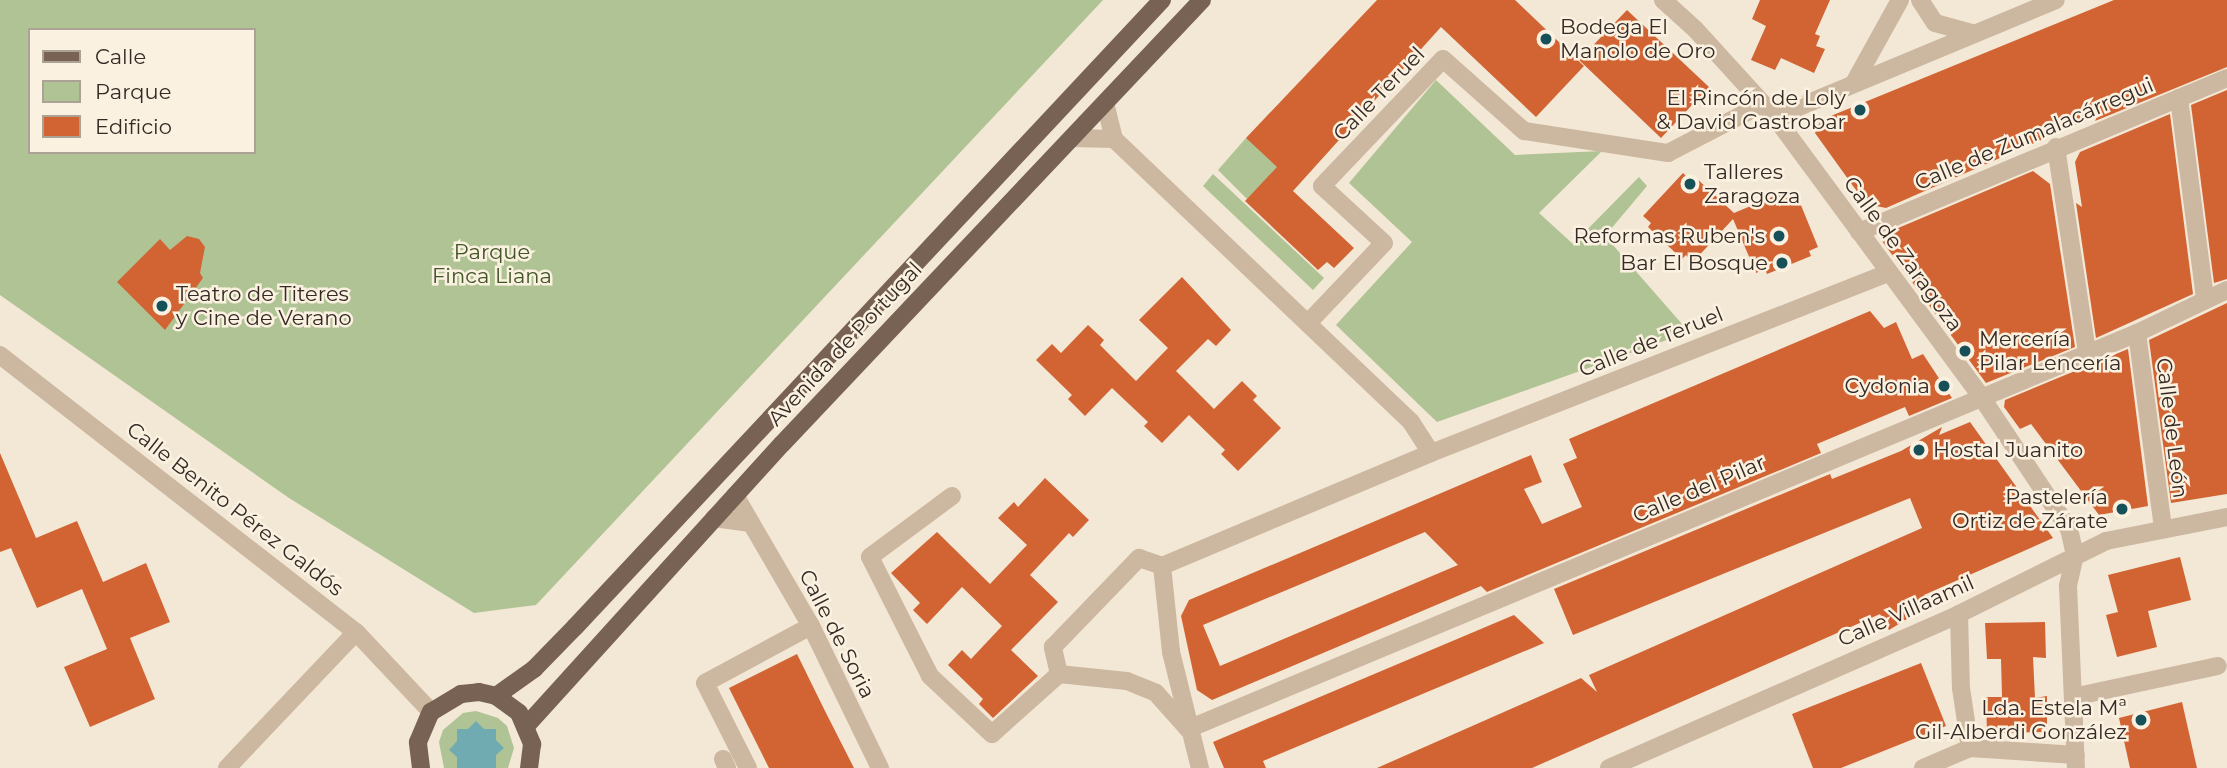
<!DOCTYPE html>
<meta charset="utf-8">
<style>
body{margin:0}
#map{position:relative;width:2227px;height:768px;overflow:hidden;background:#f3e7d5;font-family:Montserrat,sans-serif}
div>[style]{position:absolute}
.green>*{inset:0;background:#b0c394}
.water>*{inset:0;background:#71abb2}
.building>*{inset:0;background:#d26434}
.minor>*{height:18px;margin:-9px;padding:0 9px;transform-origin:9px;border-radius:9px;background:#ccb7a0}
.major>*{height:18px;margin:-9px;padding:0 9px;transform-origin:9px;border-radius:9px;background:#786253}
.dots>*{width:19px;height:19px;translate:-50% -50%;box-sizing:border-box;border:4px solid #fbf1e1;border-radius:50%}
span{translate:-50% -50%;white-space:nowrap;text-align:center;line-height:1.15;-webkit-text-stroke:5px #fbf1e1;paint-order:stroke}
.poi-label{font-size:21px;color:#352a24}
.left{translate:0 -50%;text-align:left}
.right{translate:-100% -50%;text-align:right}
.street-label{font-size:21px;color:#352a24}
.park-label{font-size:21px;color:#415526}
.legend{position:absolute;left:28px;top:28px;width:228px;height:126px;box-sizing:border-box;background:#fbf1e1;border:2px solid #aca195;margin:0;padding:9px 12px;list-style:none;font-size:21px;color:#352a24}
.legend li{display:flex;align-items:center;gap:14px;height:35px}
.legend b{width:35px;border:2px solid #aca195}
</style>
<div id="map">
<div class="green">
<i style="clip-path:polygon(evenodd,0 0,1103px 0,536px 605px,474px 613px,289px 498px,0 295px,0 0,30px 30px,254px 30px,254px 152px,30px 152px,30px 30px)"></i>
<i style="clip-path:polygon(1436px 80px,1515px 155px,1602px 151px,1539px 213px,1573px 244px,1639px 177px,1647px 186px,1605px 236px,1689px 332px,1437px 422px,1336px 325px,1412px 242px,1349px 183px)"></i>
<i style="clip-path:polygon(1246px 138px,1291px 155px,1247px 199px,1218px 170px)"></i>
<i style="clip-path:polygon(1213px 174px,1324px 278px,1313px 290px,1203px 186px)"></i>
<i style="clip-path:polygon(476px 711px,498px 718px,507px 726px,514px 748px,508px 768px,496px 768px,496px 755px,457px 757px,457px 768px,444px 768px,439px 742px,443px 730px,463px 713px)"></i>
</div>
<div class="water">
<i style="clip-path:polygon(476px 721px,484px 729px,496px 729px,496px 740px,504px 748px,496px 755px,496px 768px,457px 768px,457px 757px,449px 750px,457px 741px,457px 729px,468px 729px)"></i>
</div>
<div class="building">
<i style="clip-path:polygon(1377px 0,1515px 0,1584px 66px,1536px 117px,1441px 27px,1293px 191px,1354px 248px,1334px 268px,1327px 262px,1318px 270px,1245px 201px,1277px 167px,1246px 138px)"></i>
<i style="clip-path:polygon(1760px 0,1830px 0,1815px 34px,1820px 36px,1816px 46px,1825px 49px,1814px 73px,1781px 58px,1775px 70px,1751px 60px,1766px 26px,1752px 19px)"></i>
<i style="clip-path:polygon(2114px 0,2227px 0,2227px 67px,2095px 121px,2098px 115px,1886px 208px,1866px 204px,1815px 133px,1821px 120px)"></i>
<i style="clip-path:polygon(1627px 10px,1709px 87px,1661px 138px,1579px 60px)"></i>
<i style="clip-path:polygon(2227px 90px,2227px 279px,2214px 283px,2191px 105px)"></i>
<i style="clip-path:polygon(2170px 114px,2193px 294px,2096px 338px,2076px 203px,2082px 207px,2075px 162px,2080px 152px)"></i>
<i style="clip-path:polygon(2033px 171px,2050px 184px,2075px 347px,1986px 383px,1882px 241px,1884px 234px)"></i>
<i style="clip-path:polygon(1683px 173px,1691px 181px,1695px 177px,1734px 213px,1784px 192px,1786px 198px,1796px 193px,1818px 247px,1809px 251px,1811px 256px,1767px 274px,1765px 269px,1756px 273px,1733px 219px,1693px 262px,1686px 255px,1682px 259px,1648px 227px,1651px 223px,1643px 216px)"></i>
<i style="clip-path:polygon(187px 236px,199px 239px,205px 247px,200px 273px,203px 278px,165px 330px,117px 282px,160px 239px,170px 250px)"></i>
<i style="clip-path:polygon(1182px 277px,1231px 330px,1216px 346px,1208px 339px,1176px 371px,1214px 409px,1242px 381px,1257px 396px,1253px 400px,1281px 428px,1238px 471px,1221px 454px,1225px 450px,1189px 415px,1162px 443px,1144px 426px,1148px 422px,1112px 388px,1085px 416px,1068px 399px,1072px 395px,1036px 360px,1052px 344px,1061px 353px,1088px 325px,1104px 340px,1100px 345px,1136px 381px,1168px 348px,1139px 320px)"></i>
<i style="clip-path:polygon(2227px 303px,2227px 494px,2171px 503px,2149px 340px)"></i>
<i style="clip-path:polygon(evenodd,1870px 311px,1884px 328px,1896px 322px,1912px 359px,1923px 354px,1952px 398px,1909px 416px,1905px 407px,1817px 444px,1821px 453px,1487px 592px,1481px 586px,1212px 700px,1197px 690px,1181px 616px,1189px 600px,1531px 455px,1542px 482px,1524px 489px,1542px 524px,1582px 507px,1563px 464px,1577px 458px,1569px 439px,1870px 311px,1425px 532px,1458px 565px,1220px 666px,1203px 625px,1425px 532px)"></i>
<i style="clip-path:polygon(2128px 349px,2148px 506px,2099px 515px,2031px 424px,2020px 429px,2004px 407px,2005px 400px)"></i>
<i style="clip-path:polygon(1970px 422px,2053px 538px,1924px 595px,1930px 605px,1889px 630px,1880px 614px,1532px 768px,1377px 768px,1581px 678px,1597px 692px,1589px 675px,1922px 528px,1910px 498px,1573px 635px,1554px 589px,1830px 474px,1832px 479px,1901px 451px,1942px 427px,1939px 435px)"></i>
<i style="clip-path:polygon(0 453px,36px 538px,77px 521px,103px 582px,146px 563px,170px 622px,130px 638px,155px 699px,90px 727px,64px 667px,107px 649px,82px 589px,37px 608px,11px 548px,0 552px)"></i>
<i style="clip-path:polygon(1045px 478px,1089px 520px,1073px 537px,1069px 533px,1030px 575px,1058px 602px,1011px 650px,1038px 676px,993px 718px,979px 704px,983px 699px,948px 665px,962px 650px,971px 659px,1002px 626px,962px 587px,927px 624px,913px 610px,920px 603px,891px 573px,937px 532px,990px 584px,1027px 545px,998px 518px,1014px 502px,1018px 507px)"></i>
<i style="clip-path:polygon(2180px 557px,2191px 600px,2148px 611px,2157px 647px,2117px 657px,2106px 615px,2118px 612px,2108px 575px)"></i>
<i style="clip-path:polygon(1514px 615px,1544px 643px,1263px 761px,1266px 768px,1224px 768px,1213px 742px)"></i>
<i style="clip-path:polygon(2045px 622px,2046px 658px,2033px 657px,2035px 698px,2047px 696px,2047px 732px,1987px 733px,1986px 697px,2002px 697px,2001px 659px,1987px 659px,1985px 623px)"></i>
<i style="clip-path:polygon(797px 654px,824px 709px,854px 768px,769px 768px,729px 688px)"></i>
<i style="clip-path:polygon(1921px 663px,1946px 726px,1841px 768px,1813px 768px,1792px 714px)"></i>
<i style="clip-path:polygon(2182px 702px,2197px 768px,2130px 768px,2119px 718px)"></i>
</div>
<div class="minor">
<i style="left:1663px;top:0;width:43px;rotate:42.2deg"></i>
<i style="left:1695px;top:29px;width:119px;rotate:47.7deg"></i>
<i style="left:1775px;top:117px;width:345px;rotate:53.6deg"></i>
<i style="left:1980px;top:395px;width:161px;rotate:56.4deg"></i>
<i style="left:2069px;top:529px;width:27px;rotate:77deg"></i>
<i style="left:2075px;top:555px;width:32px;rotate:103deg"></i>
<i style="left:2068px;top:586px;width:182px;rotate:87.5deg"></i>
<i style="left:1920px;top:0;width:27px;rotate:57deg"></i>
<i style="left:1935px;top:23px;width:39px;rotate:15deg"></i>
<i style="left:1854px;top:83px;width:95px;rotate:-61deg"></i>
<i style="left:2179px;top:98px;width:203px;rotate:82.6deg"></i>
<i style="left:1105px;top:103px;width:37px;rotate:76deg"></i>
<i style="left:1114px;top:139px;width:410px;rotate:43.6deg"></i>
<i style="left:1411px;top:422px;width:37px;rotate:57deg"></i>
<i style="left:1775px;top:117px;width:304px;rotate:-22.6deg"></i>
<i style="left:1072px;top:138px;width:42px;rotate:1.4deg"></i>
<i style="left:2056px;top:147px;width:208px;rotate:81.4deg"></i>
<i style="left:1859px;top:232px;width:399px;rotate:-22.7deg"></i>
<i style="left:1308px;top:323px;width:110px;rotate:-46.5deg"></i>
<i style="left:1384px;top:243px;width:84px;rotate:-137.4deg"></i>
<i style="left:1322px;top:186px;width:175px;rotate:-46.4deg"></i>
<i style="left:1443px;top:59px;width:108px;rotate:41.6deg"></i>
<i style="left:1524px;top:131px;width:146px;rotate:8.7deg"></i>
<i style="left:1668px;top:153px;width:105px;rotate:-27.3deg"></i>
<i style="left:2137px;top:333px;width:198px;rotate:82.4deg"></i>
<i style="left:0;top:355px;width:451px;rotate:37.9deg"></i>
<i style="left:356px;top:632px;width:110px;rotate:46.8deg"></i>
<i style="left:952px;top:496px;width:102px;rotate:143.4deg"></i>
<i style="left:870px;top:557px;width:133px;rotate:63.2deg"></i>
<i style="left:930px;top:676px;width:85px;rotate:43.1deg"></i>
<i style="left:992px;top:734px;width:90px;rotate:-41.8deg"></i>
<i style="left:1059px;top:674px;width:28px;rotate:-103deg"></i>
<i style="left:1053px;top:647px;width:124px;rotate:-46deg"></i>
<i style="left:1139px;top:558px;width:24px;rotate:19deg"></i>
<i style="left:714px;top:518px;width:37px;rotate:8deg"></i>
<i style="left:751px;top:523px;width:32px;rotate:-120deg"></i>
<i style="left:751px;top:523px;width:119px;rotate:59.8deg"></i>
<i style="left:811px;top:626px;width:158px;rotate:64.1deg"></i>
<i style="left:1162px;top:566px;width:292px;rotate:-22.8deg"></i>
<i style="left:1431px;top:453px;width:490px;rotate:-21.5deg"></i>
<i style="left:1162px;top:566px;width:86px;rotate:84deg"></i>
<i style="left:1171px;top:652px;width:120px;rotate:76deg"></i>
<i style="left:1959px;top:614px;width:74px;rotate:88.5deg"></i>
<i style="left:1961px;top:688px;width:61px;rotate:81.5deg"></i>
<i style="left:1970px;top:748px;width:106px;rotate:3.8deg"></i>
<i style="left:1059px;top:674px;width:68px;rotate:5.9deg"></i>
<i style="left:1127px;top:681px;width:31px;rotate:22deg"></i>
<i style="left:1156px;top:693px;width:48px;rotate:48.4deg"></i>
<i style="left:1188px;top:729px;width:1028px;rotate:-22.65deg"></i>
<i style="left:2137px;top:333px;width:100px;rotate:-25.5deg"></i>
<i style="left:2073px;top:697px;width:148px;rotate:-12.1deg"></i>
<i style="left:723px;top:759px;width:10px;rotate:66deg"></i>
<i style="left:227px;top:768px;width:187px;rotate:-46.5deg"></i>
<i style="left:748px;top:768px;width:95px;rotate:-116.8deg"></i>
<i style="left:705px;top:683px;width:120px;rotate:-28.3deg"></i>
<i style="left:1609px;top:768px;width:382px;rotate:-23.7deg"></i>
<i style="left:1959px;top:614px;width:164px;rotate:-26.4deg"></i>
<i style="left:2106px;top:541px;width:123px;rotate:-11.2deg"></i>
<i style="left:1923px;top:768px;width:51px;rotate:-23.1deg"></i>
</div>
<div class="major">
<i style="left:496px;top:696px;width:47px;rotate:-35.4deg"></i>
<i style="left:534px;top:669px;width:59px;rotate:-45.7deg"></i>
<i style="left:575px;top:627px;width:859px;rotate:-46.89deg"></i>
<i style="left:527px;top:725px;width:379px;rotate:-47.8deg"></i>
<i style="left:782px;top:444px;width:611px;rotate:-46.59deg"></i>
<i style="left:421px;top:768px;width:26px;rotate:-97deg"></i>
<i style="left:418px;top:742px;width:33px;rotate:-67deg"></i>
<i style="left:431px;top:712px;width:35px;rotate:-31deg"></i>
<i style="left:461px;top:694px;width:18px;rotate:-6deg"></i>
<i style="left:479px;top:692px;width:17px;rotate:13deg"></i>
<i style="left:496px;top:696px;width:29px;rotate:36deg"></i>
<i style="left:519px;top:713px;width:34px;rotate:67deg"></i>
<i style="left:532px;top:744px;width:24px;rotate:97deg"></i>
</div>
<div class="dots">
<i style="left:1546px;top:39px;background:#165159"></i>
<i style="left:1860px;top:110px;background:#165159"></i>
<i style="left:1690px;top:184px;background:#165159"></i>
<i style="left:1779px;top:236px;background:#165159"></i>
<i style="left:1782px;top:263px;background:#165159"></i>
<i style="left:162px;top:306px;background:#165159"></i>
<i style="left:1965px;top:351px;background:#165159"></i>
<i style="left:1944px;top:386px;background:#165159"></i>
<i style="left:1919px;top:450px;background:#165159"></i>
<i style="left:2122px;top:509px;background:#165159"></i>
<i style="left:2141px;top:720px;background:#165159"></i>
</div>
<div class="poi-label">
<span class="left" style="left:1560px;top:39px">Bodega El<br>Manolo de Oro</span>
<span class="right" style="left:1846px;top:110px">El Rincón de Loly<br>&amp; David Gastrobar</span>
<span class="left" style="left:1704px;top:184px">Talleres<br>Zaragoza</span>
<span class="right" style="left:1765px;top:236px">Reformas Ruben's</span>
<span class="right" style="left:1768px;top:263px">Bar El Bosque</span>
<span class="left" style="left:176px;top:306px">Teatro de Titeres<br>y Cine de Verano</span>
<span class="left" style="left:1979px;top:351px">Mercería<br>Pilar Lencería</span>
<span class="right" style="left:1930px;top:386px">Cydonia</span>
<span class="left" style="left:1933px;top:450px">Hostal Juanito</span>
<span class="right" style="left:2108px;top:509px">Pastelería<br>Ortiz de Zárate</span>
<span class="right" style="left:2127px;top:720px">Lda. Estela Mª<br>Gil-Alberdi González</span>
</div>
<div class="street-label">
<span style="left:1379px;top:94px;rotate:-46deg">Calle Teruel</span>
<span style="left:2034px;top:134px;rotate:-23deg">Calle de Zumalacárregui</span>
<span style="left:1903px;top:254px;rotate:54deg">Calle de Zaragoza</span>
<span style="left:1651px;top:342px;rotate:-22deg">Calle de Teruel</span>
<span style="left:845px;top:344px;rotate:-47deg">Avenida de Portugal</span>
<span style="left:2172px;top:428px;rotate:83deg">Calle de León</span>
<span style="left:1699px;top:489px;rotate:-23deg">Calle del Pilar</span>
<span style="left:235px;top:509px;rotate:38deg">Calle Benito Pérez Galdós</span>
<span style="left:1906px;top:611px;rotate:-24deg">Calle Villaamil</span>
<span style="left:837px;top:634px;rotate:63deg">Calle de Soria</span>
</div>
<div class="park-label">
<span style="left:492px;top:264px">Parque<br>Finca Liana</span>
</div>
<ul class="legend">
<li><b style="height:9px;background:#786253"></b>Calle</li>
<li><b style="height:19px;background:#b0c394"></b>Parque</li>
<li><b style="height:19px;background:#d26434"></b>Edificio</li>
</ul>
</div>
